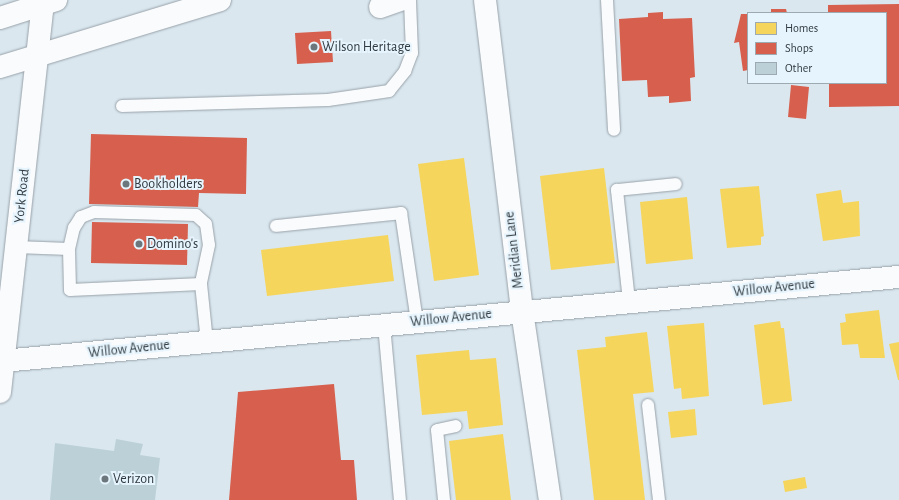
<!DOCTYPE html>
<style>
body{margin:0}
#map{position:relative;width:899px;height:500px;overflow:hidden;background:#dae7ef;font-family:"Alegreya Sans",sans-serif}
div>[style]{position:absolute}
.homes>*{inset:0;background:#f6d55c}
.shops>*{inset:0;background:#d6604d}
.building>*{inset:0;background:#bcd0d8}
.roads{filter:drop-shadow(0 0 1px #98a1a8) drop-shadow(0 0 1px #98a1a8)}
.lane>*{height:12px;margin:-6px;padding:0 6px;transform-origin:6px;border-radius:6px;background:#f9fbfd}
.street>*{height:22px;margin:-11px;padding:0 11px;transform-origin:11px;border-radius:11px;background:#f9fbfd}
.secondary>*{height:22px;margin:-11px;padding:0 11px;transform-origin:11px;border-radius:11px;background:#f9fbfd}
.primary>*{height:22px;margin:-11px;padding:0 11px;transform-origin:11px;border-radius:11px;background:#f9fbfd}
.dots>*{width:11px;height:11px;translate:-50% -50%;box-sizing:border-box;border:2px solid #e6f4fd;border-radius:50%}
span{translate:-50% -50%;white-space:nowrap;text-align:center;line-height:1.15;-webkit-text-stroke:4px #e6f4fd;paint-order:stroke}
.poi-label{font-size:14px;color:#313a40}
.left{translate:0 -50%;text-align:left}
.street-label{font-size:14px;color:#313a40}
.legend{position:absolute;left:747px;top:12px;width:140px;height:72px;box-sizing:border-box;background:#e6f4fd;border:1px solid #9eaab1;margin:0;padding:5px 7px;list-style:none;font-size:12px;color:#313a40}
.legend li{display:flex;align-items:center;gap:8px;height:20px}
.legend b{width:20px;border:1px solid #9eaab1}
</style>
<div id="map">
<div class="homes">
<i style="clip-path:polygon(464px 158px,479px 275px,434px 281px,418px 164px)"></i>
<i style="clip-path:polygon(604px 168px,615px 263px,551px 270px,540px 176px)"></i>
<i style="clip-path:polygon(759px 186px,764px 236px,761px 237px,761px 245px,727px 248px,720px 189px)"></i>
<i style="clip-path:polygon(841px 190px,843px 203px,859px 201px,860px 236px,823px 241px,816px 194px)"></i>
<i style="clip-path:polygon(687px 197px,693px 259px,646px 264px,640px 202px)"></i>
<i style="clip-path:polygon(388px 235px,394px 281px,267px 296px,261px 250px)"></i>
<i style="clip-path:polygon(879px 310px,885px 358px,860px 358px,858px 344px,842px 345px,840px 323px,846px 322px,845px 314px)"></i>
<i style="clip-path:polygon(780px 321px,781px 328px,784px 328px,792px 401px,763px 405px,754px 325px)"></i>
<i style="clip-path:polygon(704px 323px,709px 396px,682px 399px,681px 388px,674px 389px,667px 326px)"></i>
<i style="clip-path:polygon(647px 332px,654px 392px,633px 394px,645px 500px,594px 500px,577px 350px,606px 347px,605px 337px)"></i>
<i style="clip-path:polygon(899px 342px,899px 380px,898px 380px,889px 344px)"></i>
<i style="clip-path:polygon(469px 350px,470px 360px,496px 358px,503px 425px,469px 429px,467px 411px,422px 415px,416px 355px)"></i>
<i style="clip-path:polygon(695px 409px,697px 435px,671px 438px,668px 412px)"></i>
<i style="clip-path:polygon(503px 434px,511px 500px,456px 500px,449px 441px)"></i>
<i style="clip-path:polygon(805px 477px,807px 488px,785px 492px,783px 481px)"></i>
</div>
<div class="shops">
<i style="clip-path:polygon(899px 4px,899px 106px,829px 107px,829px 83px,886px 83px,886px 13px,828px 13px,828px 5px)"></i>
<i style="clip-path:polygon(771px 9px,786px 9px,787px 13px,771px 13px)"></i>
<i style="clip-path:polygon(663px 12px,663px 19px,692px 18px,695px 77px,690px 78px,691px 101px,669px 103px,669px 96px,648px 97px,647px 80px,622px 81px,619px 19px,648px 17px,648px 13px)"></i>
<i style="clip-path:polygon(741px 14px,748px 14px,748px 70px,743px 71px,739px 42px,734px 43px)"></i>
<i style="clip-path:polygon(331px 31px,333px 62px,297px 64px,295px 33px)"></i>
<i style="clip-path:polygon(791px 85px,809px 87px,806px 119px,788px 117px)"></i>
<i style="clip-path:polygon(91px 134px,247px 138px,246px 194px,199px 193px,198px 207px,89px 204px)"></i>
<i style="clip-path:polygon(92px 222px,188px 224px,187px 265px,91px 263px)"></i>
<i style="clip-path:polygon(334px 384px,341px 460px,354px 460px,357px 500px,229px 500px,238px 392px)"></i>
</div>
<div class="building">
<i style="clip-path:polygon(116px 439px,143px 444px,140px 455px,160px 458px,155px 500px,50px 500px,55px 443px,114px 451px)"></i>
</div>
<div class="roads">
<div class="lane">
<i style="left:607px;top:0;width:130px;rotate:86.9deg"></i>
<i style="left:122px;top:106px;width:206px;rotate:-1.7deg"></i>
<i style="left:328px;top:100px;width:62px;rotate:-8.4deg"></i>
<i style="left:389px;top:91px;width:26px;rotate:-51deg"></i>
<i style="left:405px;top:71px;width:19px;rotate:-69deg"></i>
<i style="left:412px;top:53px;width:53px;rotate:-92.2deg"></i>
<i style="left:276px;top:226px;width:126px;rotate:-5.9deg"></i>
<i style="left:401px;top:213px;width:110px;rotate:81.6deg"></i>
<i style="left:16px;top:247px;width:53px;rotate:2.2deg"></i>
<i style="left:201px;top:284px;width:131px;rotate:177.4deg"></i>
<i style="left:70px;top:290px;width:41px;rotate:-91.4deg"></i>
<i style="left:69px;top:249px;width:22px;rotate:-77deg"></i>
<i style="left:74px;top:228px;width:13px;rotate:-58deg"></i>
<i style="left:81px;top:217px;width:14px;rotate:-21deg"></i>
<i style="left:94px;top:212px;width:102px;rotate:1.7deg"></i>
<i style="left:196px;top:215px;width:13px;rotate:42deg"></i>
<i style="left:206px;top:224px;width:21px;rotate:82deg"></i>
<i style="left:209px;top:245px;width:40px;rotate:102deg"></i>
<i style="left:201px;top:284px;width:58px;rotate:84.1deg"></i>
<i style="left:629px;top:301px;width:112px;rotate:-96.2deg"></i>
<i style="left:617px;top:190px;width:59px;rotate:-5.8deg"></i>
<i style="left:384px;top:325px;width:176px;rotate:84.8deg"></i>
<i style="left:648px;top:405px;width:96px;rotate:83.4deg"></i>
<i style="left:444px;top:500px;width:70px;rotate:-95.7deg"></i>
<i style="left:437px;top:430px;width:19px;rotate:-12deg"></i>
</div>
<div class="street">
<i style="left:485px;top:0;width:313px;rotate:83.2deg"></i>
<i style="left:522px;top:311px;width:191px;rotate:81.6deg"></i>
<i style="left:380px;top:7px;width:21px;rotate:-19deg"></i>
<i style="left:3px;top:361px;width:900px;rotate:-5.36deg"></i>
</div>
<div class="secondary">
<i style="left:0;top:18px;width:59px;rotate:-17.8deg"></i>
<i style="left:0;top:67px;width:230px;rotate:-16.9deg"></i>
</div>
<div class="primary">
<i style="left:0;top:392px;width:394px;rotate:-83.7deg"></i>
</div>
</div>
<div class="dots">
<i style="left:314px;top:47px;background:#6c777d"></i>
<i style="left:126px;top:184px;background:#6c777d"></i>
<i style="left:139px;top:244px;background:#6c777d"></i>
<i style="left:105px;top:479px;background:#6c777d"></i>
</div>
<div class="poi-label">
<span class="left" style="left:322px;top:47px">Wilson Heritage</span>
<span class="left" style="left:134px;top:184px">Bookholders</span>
<span class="left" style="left:147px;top:244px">Domino's</span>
<span class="left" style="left:113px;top:479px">Verizon</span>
</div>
<div class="street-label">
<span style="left:22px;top:196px;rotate:-84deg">York Road</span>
<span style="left:514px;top:250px;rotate:-97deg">Meridian Lane</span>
<span style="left:774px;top:288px;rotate:-6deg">Willow Avenue</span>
<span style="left:451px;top:318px;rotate:-6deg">Willow Avenue</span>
<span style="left:129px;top:349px;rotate:-6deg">Willow Avenue</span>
</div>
<ul class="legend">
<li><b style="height:11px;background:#f6d55c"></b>Homes</li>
<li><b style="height:11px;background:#d6604d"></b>Shops</li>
<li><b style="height:11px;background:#bcd0d8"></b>Other</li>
</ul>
</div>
